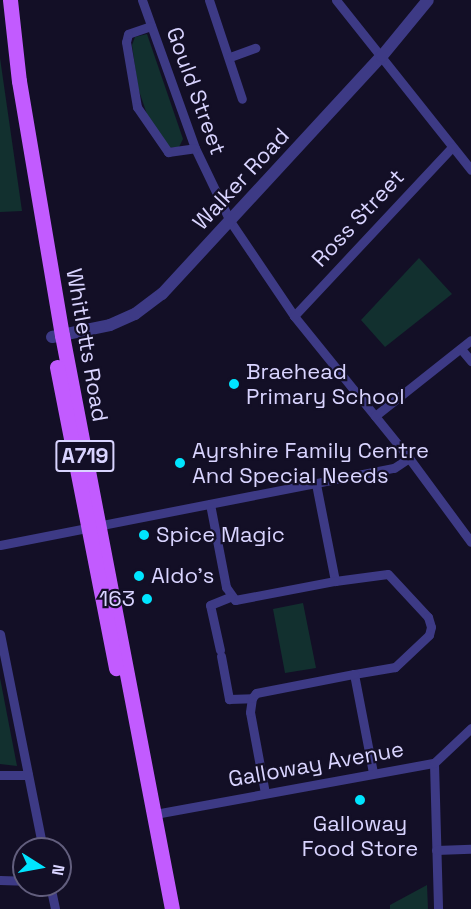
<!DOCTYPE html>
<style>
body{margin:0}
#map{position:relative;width:471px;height:909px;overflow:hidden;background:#130f26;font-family:"Space Grotesk",sans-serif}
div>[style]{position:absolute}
.green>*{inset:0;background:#12302f}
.minor>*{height:9px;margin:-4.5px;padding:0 4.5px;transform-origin:4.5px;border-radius:4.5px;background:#3d3a85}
.tertiary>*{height:12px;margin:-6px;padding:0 6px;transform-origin:6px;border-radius:6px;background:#3d3a85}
.primary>*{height:15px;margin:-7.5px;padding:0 7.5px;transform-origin:7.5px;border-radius:7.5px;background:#c25bff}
.dots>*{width:16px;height:16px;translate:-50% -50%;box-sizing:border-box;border:3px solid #130f26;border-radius:50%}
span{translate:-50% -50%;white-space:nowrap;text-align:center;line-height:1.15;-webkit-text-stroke:4.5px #130f26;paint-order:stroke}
.shield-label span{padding:2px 4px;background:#130f26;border:2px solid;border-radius:4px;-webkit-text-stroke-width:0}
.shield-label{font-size:21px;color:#d9d4ff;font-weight:700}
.street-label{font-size:22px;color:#d9d4ff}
.poi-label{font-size:22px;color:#d9d4ff}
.left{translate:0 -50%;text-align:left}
.right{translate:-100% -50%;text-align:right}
.north{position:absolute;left:12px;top:837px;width:60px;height:60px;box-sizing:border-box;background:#130f26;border:2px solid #625e7d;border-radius:50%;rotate:101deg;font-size:16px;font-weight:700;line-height:24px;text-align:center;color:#d9d4ff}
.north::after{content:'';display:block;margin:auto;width:21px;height:27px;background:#00e5ff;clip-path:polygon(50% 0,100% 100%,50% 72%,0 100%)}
</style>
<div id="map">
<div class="green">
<i style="clip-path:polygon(147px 34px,183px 139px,179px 147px,168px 148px,151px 126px,138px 88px,132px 45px,135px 37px)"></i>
<i style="clip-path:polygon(0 58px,22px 211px,0 212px)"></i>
<i style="clip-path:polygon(419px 258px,452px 294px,385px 347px,361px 320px)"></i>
<i style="clip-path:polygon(303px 603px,316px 668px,285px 673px,273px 609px)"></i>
<i style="clip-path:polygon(0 678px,17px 766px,0 764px)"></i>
<i style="clip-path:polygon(427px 885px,428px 909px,390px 909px,390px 905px)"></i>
</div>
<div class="minor">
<i style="left:142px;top:0;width:157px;rotate:70.3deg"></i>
<i style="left:195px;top:148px;width:81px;rotate:64.4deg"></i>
<i style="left:230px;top:221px;width:115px;rotate:56deg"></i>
<i style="left:294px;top:316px;width:183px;rotate:51deg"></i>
<i style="left:409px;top:458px;width:104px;rotate:53.6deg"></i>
<i style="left:209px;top:0;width:104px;rotate:71.6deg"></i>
<i style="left:336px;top:0;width:217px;rotate:51.5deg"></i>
<i style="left:151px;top:26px;width:24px;rotate:161deg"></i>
<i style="left:128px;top:34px;width:8px;rotate:104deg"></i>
<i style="left:126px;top:42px;width:66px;rotate:80.4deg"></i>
<i style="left:137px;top:107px;width:55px;rotate:55.4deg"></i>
<i style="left:168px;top:152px;width:27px;rotate:-8deg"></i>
<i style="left:230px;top:57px;width:27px;rotate:-20deg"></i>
<i style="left:294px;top:316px;width:231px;rotate:-46.9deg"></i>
<i style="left:461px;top:349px;width:16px;rotate:50deg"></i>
<i style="left:375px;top:416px;width:122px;rotate:-38.4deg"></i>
<i style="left:316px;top:484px;width:99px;rotate:78.9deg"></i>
<i style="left:335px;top:581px;width:53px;rotate:-7.5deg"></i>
<i style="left:388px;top:574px;width:59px;rotate:47.1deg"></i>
<i style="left:428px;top:617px;width:10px;rotate:73deg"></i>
<i style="left:431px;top:627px;width:8px;rotate:104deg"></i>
<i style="left:429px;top:635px;width:47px;rotate:136.7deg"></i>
<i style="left:395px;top:667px;width:42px;rotate:170.3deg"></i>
<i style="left:354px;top:674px;width:101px;rotate:79.1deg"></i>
<i style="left:210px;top:504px;width:85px;rotate:79.1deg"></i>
<i style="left:226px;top:587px;width:16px;rotate:55deg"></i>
<i style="left:235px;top:600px;width:102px;rotate:-10.8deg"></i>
<i style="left:0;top:545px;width:401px;rotate:-11.1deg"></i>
<i style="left:394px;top:468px;width:18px;rotate:-34deg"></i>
<i style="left:0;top:634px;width:219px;rotate:78.7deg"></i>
<i style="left:220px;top:650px;width:46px;rotate:-102.5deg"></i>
<i style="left:210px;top:605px;width:22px;rotate:-22deg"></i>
<i style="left:221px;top:656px;width:44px;rotate:79.5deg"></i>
<i style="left:229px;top:699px;width:23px;rotate:-2deg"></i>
<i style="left:434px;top:763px;width:146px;rotate:88.4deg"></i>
<i style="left:0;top:775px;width:28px"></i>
<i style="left:265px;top:793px;width:82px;rotate:-100.5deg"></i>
<i style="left:250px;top:712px;width:14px;rotate:-82deg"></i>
<i style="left:252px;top:698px;width:6px;rotate:-51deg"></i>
<i style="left:256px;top:693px;width:100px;rotate:-11deg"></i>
<i style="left:155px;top:814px;width:284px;rotate:-10.4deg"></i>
<i style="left:434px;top:763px;width:51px;rotate:-43.4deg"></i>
<i style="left:436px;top:850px;width:35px;rotate:-2deg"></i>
<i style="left:0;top:880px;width:24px;rotate:2deg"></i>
<i style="left:50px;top:885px;width:25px;rotate:78deg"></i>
</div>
<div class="tertiary">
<i style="left:52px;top:337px;width:59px;rotate:-11.7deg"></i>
<i style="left:110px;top:325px;width:27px;rotate:-24deg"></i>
<i style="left:135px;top:314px;width:34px;rotate:-37deg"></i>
<i style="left:162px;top:294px;width:324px;rotate:-47.3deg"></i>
<i style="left:382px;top:56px;width:72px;rotate:-50.6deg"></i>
</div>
<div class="primary">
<i style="left:10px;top:0;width:81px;rotate:83.7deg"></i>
<i style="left:19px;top:81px;width:258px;rotate:80.4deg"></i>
<i style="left:62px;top:335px;width:584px;rotate:79.15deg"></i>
<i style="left:57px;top:367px;width:307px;rotate:78.9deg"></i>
</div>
<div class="dots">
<i style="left:234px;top:384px;background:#00e5ff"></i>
<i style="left:180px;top:463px;background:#00e5ff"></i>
<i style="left:144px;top:535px;background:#00e5ff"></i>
<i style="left:139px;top:576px;background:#00e5ff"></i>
<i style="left:147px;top:599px;background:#00e5ff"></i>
<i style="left:360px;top:800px;background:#00e5ff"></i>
</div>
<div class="shield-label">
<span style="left:85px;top:456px">A719</span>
</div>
<div class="street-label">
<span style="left:196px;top:91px;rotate:70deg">Gould Street</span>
<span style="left:241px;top:179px;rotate:-47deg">Walker Road</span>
<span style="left:358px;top:218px;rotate:-47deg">Ross Street</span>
<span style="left:87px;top:345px;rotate:80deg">Whitletts Road</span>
<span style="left:316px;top:764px;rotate:-10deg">Galloway Avenue</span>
</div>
<div class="poi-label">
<span class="left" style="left:246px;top:384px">Braehead<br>Primary School</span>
<span class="left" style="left:192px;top:463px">Ayrshire Family Centre<br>And Special Needs</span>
<span class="left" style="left:156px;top:535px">Spice Magic</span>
<span class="left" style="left:151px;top:576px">Aldo's</span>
<span class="right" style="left:135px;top:599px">163</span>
<span style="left:360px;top:836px">Galloway<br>Food Store</span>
</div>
<div class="north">N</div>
</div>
